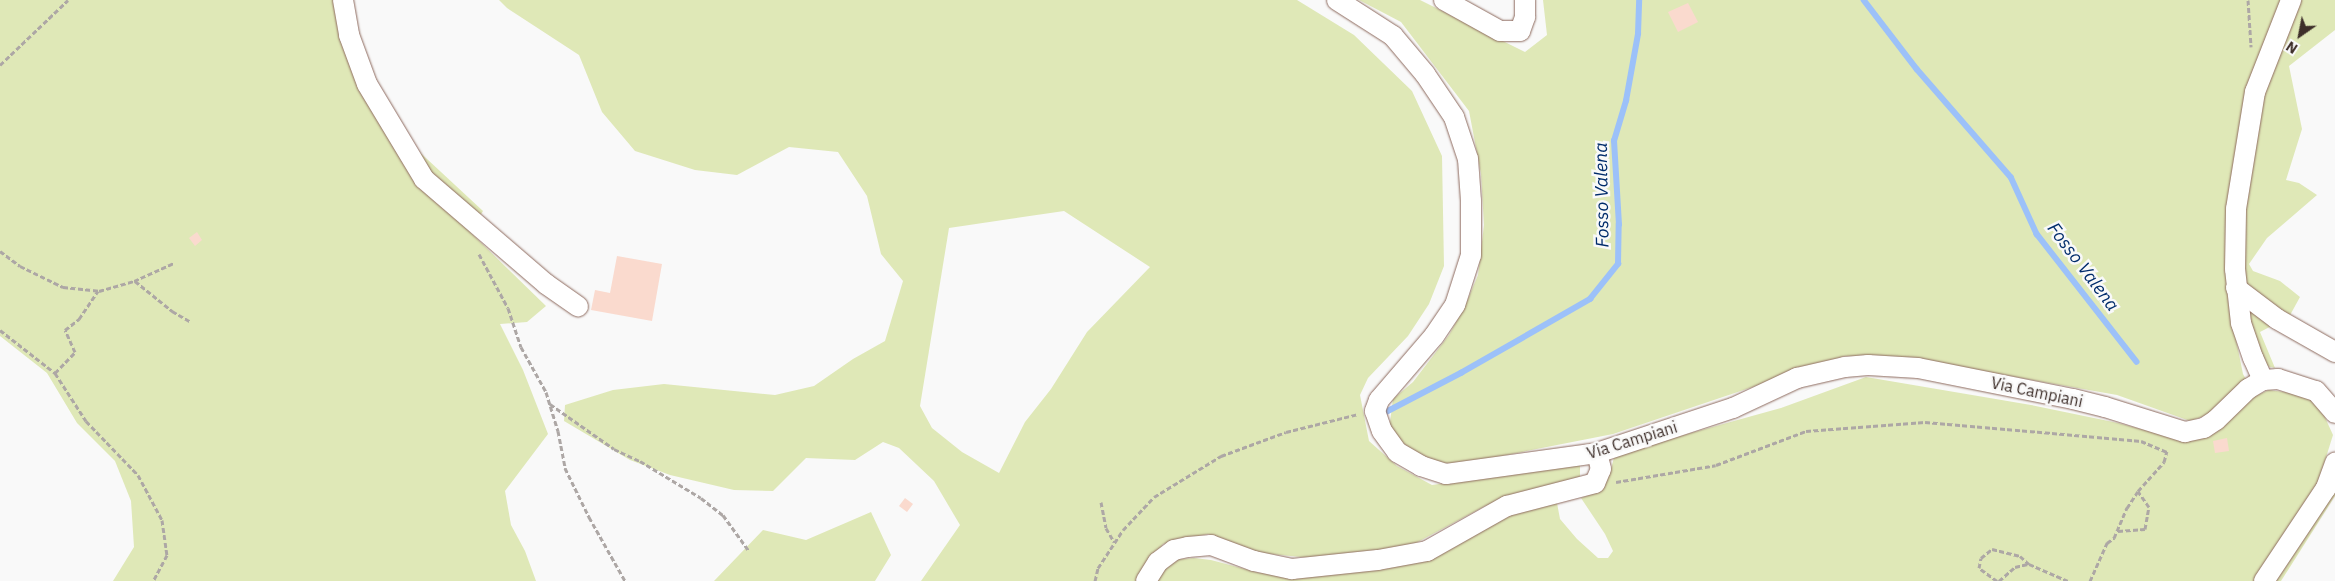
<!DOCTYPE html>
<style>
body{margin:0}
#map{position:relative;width:2335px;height:581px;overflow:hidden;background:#f9f9f9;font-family:"IBM Plex Sans",sans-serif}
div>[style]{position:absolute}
.green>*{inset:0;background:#dfe8b7}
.stream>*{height:5.5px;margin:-2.75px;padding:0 2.75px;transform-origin:2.75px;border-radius:2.75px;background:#9cc1f9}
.building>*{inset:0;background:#fadace}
.path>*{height:3px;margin-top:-1.5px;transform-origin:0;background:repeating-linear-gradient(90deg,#ada7a5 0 5px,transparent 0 7.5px)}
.roads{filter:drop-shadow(0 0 1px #8d6a5e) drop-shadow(0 0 1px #8d6a5e)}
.minor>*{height:20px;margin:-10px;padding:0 10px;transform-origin:10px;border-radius:10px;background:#fff}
span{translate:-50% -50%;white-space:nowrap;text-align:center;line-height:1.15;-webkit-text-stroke:5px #f9f9f9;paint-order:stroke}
.street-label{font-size:16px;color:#3d2e29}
.water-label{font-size:18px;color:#002c6b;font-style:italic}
.north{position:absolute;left:2275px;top:10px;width:50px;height:50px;-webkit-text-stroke:4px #f9f9f9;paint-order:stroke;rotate:213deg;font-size:14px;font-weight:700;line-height:20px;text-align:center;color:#3d2e29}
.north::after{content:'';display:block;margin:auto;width:18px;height:22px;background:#3d2e29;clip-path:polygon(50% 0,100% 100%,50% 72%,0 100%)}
</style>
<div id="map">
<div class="green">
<i style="clip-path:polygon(0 0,338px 0,355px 69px,413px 146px,483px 211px,470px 232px,546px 306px,527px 322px,500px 324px,523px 370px,548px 434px,505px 491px,511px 525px,525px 551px,536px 581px,113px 581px,134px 547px,131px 501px,115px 461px,77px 423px,47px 373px,0 336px)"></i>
<i style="clip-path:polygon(evenodd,499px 0,1297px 0,1354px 35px,1412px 91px,1442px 156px,1444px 266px,1429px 304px,1408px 336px,1368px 378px,1360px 395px,1369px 441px,1397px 466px,1432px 485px,1580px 464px,1580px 480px,1485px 506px,1416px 543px,1356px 555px,1311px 558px,1260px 553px,1208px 534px,1163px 544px,1138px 581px,921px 581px,960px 525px,934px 481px,899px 448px,883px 442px,855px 460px,806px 458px,773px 491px,734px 490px,670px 475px,630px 460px,564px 421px,565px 405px,613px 390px,664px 384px,775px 395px,814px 386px,853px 359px,885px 341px,903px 281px,881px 254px,867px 196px,838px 152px,789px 147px,737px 175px,695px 170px,635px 151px,602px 112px,579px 55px,507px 8px,499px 0,1064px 211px,1150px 267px,1087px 332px,1051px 389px,1025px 422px,999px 473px,962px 452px,932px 428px,920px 406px,949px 228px,1064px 211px)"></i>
<i style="clip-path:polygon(1359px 0,1420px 0,1525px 52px,1547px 35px,1543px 0,2335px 0,2335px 30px,2289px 66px,2302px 129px,2286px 180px,2299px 183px,2317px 195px,2267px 238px,2249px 264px,2253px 271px,2280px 281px,2300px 297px,2289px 317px,2260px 332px,2275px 368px,2262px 365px,2232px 320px,2243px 374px,2248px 383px,2219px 411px,2190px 421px,2117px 395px,1914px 359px,1845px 356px,1613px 434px,1456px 465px,1418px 458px,1389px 430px,1393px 399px,1413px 382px,1449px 335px,1465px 306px,1478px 275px,1484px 225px,1481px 174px,1469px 111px,1401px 22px)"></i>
<i style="clip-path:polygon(1866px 377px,2031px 405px,2118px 423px,2185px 441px,2253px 397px,2269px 390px,2307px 395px,2319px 404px,2333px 435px,2318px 483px,2254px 581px,1152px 581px,1170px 560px,1194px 558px,1211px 560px,1260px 573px,1333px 574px,1508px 512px,1557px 503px,1560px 519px,1577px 539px,1598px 558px,1608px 558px,1613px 551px,1605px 534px,1581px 498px,1599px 491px,1611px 469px,1615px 454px,1781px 408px)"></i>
<i style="clip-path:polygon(2335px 478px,2335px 496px,2281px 581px,2269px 581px)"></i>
<i style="clip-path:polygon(871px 512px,891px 555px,875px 581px,714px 581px,763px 530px,806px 540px)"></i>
</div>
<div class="stream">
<i style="left:1864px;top:0;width:87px;rotate:52.5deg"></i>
<i style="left:1917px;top:69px;width:143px;rotate:49deg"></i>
<i style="left:2011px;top:177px;width:63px;rotate:65.5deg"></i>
<i style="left:2037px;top:234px;width:162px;rotate:52deg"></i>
<i style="left:1386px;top:412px;width:85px;rotate:-27.5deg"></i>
<i style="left:1461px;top:373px;width:149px;rotate:-29.8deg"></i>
<i style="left:1590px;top:299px;width:45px;rotate:-51.3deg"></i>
<i style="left:1618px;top:264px;width:39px;rotate:-89deg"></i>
<i style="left:1619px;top:225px;width:84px;rotate:-93.4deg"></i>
<i style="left:1614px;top:141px;width:42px;rotate:-73.3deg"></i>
<i style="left:1626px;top:101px;width:68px;rotate:-79.8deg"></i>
<i style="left:1638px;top:34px;width:34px;rotate:-88deg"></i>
</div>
<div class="building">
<i style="clip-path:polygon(1688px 3px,1698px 22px,1678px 32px,1668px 12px)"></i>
<i style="clip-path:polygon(197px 232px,202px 240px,195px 246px,189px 238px)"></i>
<i style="clip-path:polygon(617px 256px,662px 264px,652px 321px,591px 310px,595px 290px,610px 293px)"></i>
<i style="clip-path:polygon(2227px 438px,2229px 451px,2215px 453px,2213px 441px)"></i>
<i style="clip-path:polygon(905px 498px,913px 504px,907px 512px,899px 506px)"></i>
</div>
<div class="path">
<i style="left:2248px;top:0;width:47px;rotate:86.3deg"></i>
<i style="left:0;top:65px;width:94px;rotate:-43.7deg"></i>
<i style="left:0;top:251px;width:25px;rotate:37deg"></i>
<i style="left:20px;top:266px;width:48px;rotate:26deg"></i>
<i style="left:63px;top:287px;width:36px;rotate:6deg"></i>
<i style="left:99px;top:291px;width:36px;rotate:-16deg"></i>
<i style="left:134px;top:281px;width:44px;rotate:-24.2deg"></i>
<i style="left:479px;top:254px;width:61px;rotate:61.8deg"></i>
<i style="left:508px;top:308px;width:41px;rotate:71.6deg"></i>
<i style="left:521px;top:347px;width:51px;rotate:60.9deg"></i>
<i style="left:546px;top:392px;width:41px;rotate:72.9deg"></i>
<i style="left:558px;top:431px;width:38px;rotate:79deg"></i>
<i style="left:565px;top:468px;width:55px;rotate:63.9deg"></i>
<i style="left:589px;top:517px;width:73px;rotate:60.6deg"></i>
<i style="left:135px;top:281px;width:48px;rotate:39deg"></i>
<i style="left:172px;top:311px;width:22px;rotate:30deg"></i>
<i style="left:0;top:330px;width:70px;rotate:38deg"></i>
<i style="left:55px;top:373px;width:57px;rotate:57.1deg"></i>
<i style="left:86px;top:421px;width:75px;rotate:46.1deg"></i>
<i style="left:138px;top:475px;width:51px;rotate:61.9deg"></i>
<i style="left:162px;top:520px;width:35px;rotate:82deg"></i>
<i style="left:167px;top:555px;width:30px;rotate:118deg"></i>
<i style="left:55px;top:373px;width:29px;rotate:-46deg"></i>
<i style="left:75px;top:352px;width:24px;rotate:-114deg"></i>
<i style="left:65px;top:330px;width:18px;rotate:-38deg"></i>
<i style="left:79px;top:319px;width:34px;rotate:-56deg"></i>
<i style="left:550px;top:404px;width:78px;rotate:35.1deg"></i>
<i style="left:614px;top:449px;width:29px;rotate:25deg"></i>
<i style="left:640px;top:461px;width:71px;rotate:31.2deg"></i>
<i style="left:701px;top:498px;width:28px;rotate:38deg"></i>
<i style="left:723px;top:515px;width:44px;rotate:54.2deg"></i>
<i style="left:1616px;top:482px;width:101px;rotate:-9.6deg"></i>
<i style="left:1716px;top:465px;width:96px;rotate:-20.7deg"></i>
<i style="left:1806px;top:431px;width:119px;rotate:-4.3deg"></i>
<i style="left:1925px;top:422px;width:217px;rotate:5deg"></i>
<i style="left:2141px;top:441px;width:28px;rotate:23deg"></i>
<i style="left:1101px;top:502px;width:26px;rotate:79deg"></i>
<i style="left:1106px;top:528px;width:16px;rotate:60deg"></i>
<i style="left:2118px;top:531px;width:27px;rotate:-4deg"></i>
<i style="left:2145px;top:529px;width:22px;rotate:-80deg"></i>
<i style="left:2149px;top:507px;width:19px;rotate:-125deg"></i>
<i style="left:1095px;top:581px;width:13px;rotate:-77deg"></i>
<i style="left:1098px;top:568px;width:45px;rotate:-56.7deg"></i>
<i style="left:1123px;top:530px;width:45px;rotate:-46.8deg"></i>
<i style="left:1154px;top:497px;width:79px;rotate:-31.5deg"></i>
<i style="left:1221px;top:456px;width:69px;rotate:-20.3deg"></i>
<i style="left:1286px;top:432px;width:74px;rotate:-14deg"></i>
<i style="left:1997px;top:581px;width:22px;rotate:-144deg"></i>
<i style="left:1979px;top:568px;width:10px;rotate:-79deg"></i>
<i style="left:1981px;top:558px;width:14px;rotate:-39deg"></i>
<i style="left:1992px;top:549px;width:29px;rotate:14deg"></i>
<i style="left:2020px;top:556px;width:12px;rotate:42deg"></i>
<i style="left:2029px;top:564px;width:43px;rotate:23.6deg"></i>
<i style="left:1999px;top:581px;width:21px;rotate:-41deg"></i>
<i style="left:2015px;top:567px;width:13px;rotate:-13deg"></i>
<i style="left:2090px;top:581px;width:42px;rotate:-65.9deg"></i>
<i style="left:2107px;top:543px;width:9px;rotate:-36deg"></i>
<i style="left:2114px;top:538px;width:33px;rotate:-67deg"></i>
<i style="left:2127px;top:508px;width:20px;rotate:-57deg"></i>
<i style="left:2138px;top:491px;width:39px;rotate:-48deg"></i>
<i style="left:2164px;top:462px;width:11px;rotate:-75deg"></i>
</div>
<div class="roads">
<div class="minor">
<i style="left:343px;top:0;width:36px;rotate:80deg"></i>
<i style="left:349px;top:35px;width:52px;rotate:69.8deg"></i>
<i style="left:367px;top:84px;width:111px;rotate:59deg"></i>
<i style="left:424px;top:179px;width:161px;rotate:40.7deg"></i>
<i style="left:546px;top:284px;width:39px;rotate:35deg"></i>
<i style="left:1337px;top:0;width:67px;rotate:32.7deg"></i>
<i style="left:1393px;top:36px;width:50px;rotate:49.9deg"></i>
<i style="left:1425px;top:74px;width:52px;rotate:56deg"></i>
<i style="left:1454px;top:117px;width:44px;rotate:71.6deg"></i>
<i style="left:1468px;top:159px;width:42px;rotate:85.9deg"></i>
<i style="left:1471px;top:201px;width:54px;rotate:90deg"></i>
<i style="left:1471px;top:255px;width:52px;rotate:107.7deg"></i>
<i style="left:1455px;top:305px;width:37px;rotate:124deg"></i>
<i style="left:1434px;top:336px;width:84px;rotate:130.7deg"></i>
<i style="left:1379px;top:400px;width:12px;rotate:110deg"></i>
<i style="left:1375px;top:411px;width:21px;rotate:71deg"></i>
<i style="left:1382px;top:431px;width:26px;rotate:54deg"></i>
<i style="left:1397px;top:452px;width:28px;rotate:30deg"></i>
<i style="left:1421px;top:466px;width:26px;rotate:18deg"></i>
<i style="left:1446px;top:474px;width:152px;rotate:-7.9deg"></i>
<i style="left:1597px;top:453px;width:143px;rotate:-18.3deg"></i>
<i style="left:1733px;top:408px;width:71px;rotate:-25.1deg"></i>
<i style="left:1797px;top:378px;width:49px;rotate:-12.9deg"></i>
<i style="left:1845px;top:367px;width:23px;rotate:-5deg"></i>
<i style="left:1868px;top:365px;width:50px;rotate:3.4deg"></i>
<i style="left:1918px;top:368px;width:158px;rotate:11.3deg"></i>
<i style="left:2073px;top:399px;width:33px;rotate:14deg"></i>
<i style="left:2105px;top:407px;width:84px;rotate:17.4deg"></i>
<i style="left:2185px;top:432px;width:19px;rotate:-12deg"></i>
<i style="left:2204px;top:428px;width:14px;rotate:-34deg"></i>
<i style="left:2216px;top:420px;width:45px;rotate:-44.1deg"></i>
<i style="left:2248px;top:389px;width:17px;rotate:-31deg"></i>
<i style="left:2263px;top:380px;width:15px;rotate:-4deg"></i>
<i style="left:2278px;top:379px;width:40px;rotate:18deg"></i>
<i style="left:2316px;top:391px;width:29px;rotate:49deg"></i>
<i style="left:1444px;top:0;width:64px;rotate:29deg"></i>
<i style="left:1500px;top:31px;width:20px"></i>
<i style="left:1520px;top:31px;width:15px;rotate:-70deg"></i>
<i style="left:1525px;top:17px;width:17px;rotate:-90deg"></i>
<i style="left:2236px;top:288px;width:51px;rotate:37.1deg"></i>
<i style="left:2277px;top:319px;width:67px;rotate:29.6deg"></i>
<i style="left:2263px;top:380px;width:24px;rotate:-114deg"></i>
<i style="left:2253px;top:358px;width:37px;rotate:-109deg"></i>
<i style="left:2241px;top:323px;width:54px;rotate:-96.3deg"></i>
<i style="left:2235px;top:269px;width:60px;rotate:-89deg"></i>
<i style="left:2236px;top:209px;width:119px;rotate:-80.8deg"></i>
<i style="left:2255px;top:92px;width:99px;rotate:-68.6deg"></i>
<i style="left:1146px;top:581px;width:22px;rotate:-58deg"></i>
<i style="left:1158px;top:562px;width:20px;rotate:-37deg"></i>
<i style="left:1174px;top:550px;width:14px;rotate:-12deg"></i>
<i style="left:1188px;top:547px;width:23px;rotate:-5deg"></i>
<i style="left:1211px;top:545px;width:46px;rotate:20.4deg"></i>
<i style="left:1254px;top:561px;width:39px;rotate:12deg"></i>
<i style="left:1292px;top:569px;width:86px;rotate:-6deg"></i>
<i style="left:1378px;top:560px;width:50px;rotate:-10.4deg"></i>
<i style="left:1427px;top:551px;width:92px;rotate:-29.4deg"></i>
<i style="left:1507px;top:506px;width:91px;rotate:-14.6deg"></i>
<i style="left:1595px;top:483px;width:15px;rotate:-67deg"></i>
<i style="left:1601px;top:469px;width:16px;rotate:-104deg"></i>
<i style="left:2264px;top:581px;width:112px;rotate:-56.3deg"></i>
<i style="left:2326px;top:488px;width:27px;rotate:-70deg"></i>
</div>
</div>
<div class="street-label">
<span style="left:2037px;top:392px;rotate:12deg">Via Campiani</span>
<span style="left:1632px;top:440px;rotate:-17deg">Via Campiani</span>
</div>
<div class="water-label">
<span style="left:1602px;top:195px;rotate:-91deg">Fosso Valena</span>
<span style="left:2083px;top:267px;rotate:53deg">Fosso Valena</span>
</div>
<div class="north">N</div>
</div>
